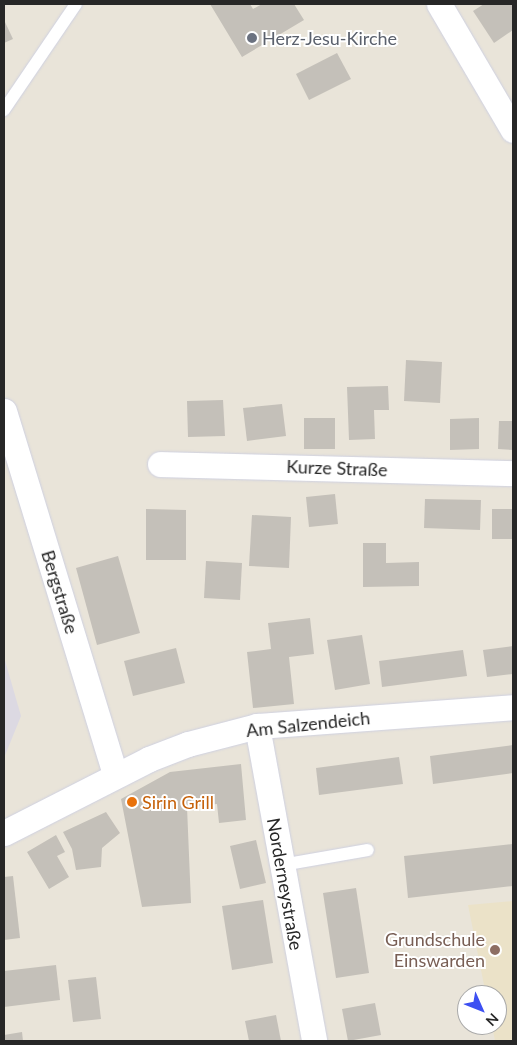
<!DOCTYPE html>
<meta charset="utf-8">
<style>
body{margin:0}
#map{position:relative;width:517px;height:1045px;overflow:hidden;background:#e9e4d9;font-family:Lato,sans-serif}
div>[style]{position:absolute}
.industrial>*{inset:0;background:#dcd9e2}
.education>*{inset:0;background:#ebe2c8}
.building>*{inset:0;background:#c4c0b9}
.roads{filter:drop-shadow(0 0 1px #ced0e0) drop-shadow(0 0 1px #ced0e0)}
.service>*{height:12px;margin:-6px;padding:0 6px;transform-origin:6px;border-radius:6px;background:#fff}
.minor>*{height:25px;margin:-12.5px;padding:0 12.5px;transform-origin:12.5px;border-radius:12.5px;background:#fff}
.dots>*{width:14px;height:14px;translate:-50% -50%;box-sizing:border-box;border:2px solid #fff;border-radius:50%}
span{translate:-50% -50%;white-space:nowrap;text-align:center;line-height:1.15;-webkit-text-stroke:4px #fff;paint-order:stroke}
.worship-label{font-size:18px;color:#5b616d}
.left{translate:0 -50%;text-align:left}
.street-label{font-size:18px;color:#272727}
.food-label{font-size:18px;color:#c56008}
.education-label{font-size:18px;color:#785e54}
.right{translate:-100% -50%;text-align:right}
.frame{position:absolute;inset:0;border:5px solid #272727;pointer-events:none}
.north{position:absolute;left:457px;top:985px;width:50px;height:50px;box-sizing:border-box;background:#fff;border:1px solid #a9a9a9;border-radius:50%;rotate:134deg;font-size:14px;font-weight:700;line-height:20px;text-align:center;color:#272727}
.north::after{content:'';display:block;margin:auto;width:18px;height:22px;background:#3d50f2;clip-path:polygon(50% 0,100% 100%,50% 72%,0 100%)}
</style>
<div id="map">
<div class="industrial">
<i style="clip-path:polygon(4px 657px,21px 716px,4px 758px)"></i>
</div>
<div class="education">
<i style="clip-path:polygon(513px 901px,513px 1041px,495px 1041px,492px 1025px,497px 1025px,497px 995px,486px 995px,468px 905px)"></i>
</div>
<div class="building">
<i style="clip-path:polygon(210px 4px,250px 4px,253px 9px,262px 4px,294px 4px,304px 20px,242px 57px)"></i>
<i style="clip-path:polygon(484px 4px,513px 5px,513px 30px,494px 43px,473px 11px)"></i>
<i style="clip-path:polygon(4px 20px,13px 39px,4px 43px)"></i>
<i style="clip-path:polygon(337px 53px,351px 79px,309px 100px,296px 74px)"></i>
<i style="clip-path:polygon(406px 360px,442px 362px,440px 403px,404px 401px)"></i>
<i style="clip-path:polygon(388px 386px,389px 410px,374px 410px,375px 439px,349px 440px,347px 387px)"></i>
<i style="clip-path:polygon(223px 400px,225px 436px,188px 437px,187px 401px)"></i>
<i style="clip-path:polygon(282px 404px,286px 436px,247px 441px,243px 408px)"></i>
<i style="clip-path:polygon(304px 418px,335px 418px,335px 449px,304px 449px)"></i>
<i style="clip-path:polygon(479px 418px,479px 449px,450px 450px,450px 419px)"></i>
<i style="clip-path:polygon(499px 421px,513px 421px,513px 450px,498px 449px)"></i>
<i style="clip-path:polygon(335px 494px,338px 524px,309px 527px,306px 497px)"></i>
<i style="clip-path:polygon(425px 499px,481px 500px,480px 530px,424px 528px)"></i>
<i style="clip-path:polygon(146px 509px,186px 510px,186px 560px,146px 560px)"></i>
<i style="clip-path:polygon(492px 509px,513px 509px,513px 539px,492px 539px)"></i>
<i style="clip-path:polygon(252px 515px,291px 517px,289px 568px,249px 566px)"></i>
<i style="clip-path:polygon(363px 543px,386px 543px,386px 563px,419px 562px,419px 586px,363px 587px)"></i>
<i style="clip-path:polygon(118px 556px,140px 633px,97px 645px,76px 568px)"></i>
<i style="clip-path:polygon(206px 561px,242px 563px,240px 600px,204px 598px)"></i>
<i style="clip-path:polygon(310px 618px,314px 654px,289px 657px,294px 704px,253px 708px,247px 652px,271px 649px,268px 623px)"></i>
<i style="clip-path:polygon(362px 635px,370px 684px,335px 690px,327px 640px)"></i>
<i style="clip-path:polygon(513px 646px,513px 674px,487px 677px,483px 650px)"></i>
<i style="clip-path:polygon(176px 648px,185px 683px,133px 696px,124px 661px)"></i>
<i style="clip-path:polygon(463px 650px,467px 676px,382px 687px,379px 661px)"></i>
<i style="clip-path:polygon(513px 745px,513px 773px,433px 784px,430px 756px)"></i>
<i style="clip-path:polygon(399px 757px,403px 784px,319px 795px,316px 768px)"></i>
<i style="clip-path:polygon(241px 764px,246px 820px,219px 823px,217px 804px,187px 807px,191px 903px,142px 907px,121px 799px,170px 772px)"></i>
<i style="clip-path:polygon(106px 812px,120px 833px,102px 848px,101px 867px,76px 870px,72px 849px,63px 832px)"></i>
<i style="clip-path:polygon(56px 835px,65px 852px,57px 856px,69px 877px,49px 889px,27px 852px)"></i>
<i style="clip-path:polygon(256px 840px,266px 883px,240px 889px,230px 846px)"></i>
<i style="clip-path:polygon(513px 844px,513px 886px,408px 898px,404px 856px)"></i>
<i style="clip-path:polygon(13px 876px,20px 938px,4px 940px,4px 877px)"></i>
<i style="clip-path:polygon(356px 888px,369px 973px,336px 978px,323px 893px)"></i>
<i style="clip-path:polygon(263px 900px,273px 963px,232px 970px,222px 906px)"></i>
<i style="clip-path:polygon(56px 965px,60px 1000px,4px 1007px,4px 971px)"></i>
<i style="clip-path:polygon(96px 977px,101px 1019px,73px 1022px,68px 980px)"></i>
<i style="clip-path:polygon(375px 1003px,381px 1035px,348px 1041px,342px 1009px)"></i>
<i style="clip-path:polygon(276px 1015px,281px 1041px,249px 1041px,245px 1021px)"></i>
<i style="clip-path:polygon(22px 1032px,23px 1041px,4px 1041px,4px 1035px)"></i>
</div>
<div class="roads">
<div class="service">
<i style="left:4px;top:110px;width:128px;rotate:-55.8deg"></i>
<i style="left:282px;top:865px;width:87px;rotate:-9.9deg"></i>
</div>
<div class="minor">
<i style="left:439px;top:4px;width:146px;rotate:59.6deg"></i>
<i style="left:4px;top:411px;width:380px;rotate:73deg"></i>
<i style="left:160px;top:464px;width:353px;rotate:1.5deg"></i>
<i style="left:257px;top:726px;width:320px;rotate:79.7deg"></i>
<i style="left:4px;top:833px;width:163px;rotate:-27deg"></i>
<i style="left:149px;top:759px;width:42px;rotate:-21deg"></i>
<i style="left:188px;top:744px;width:71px;rotate:-14.6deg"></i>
<i style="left:257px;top:726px;width:257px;rotate:-4.2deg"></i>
</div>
</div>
<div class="dots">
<i style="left:252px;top:38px;background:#6b7280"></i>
<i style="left:132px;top:802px;background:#e8710a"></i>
<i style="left:495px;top:950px;background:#8d6e63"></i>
</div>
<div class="worship-label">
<span class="left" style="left:262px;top:38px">Herz-Jesu-Kirche</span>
</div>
<div class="street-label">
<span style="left:337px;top:468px;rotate:2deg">Kurze Straße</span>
<span style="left:60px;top:592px;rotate:73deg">Bergstraße</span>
<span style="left:308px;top:724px;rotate:-6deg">Am Salzendeich</span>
<span style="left:285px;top:884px;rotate:80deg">Norderneystraße</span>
</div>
<div class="food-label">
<span class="left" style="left:142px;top:802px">Sirin Grill</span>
</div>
<div class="education-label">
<span class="right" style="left:485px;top:950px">Grundschule<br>Einswarden</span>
</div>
<div class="frame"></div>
<div class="north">N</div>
</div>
